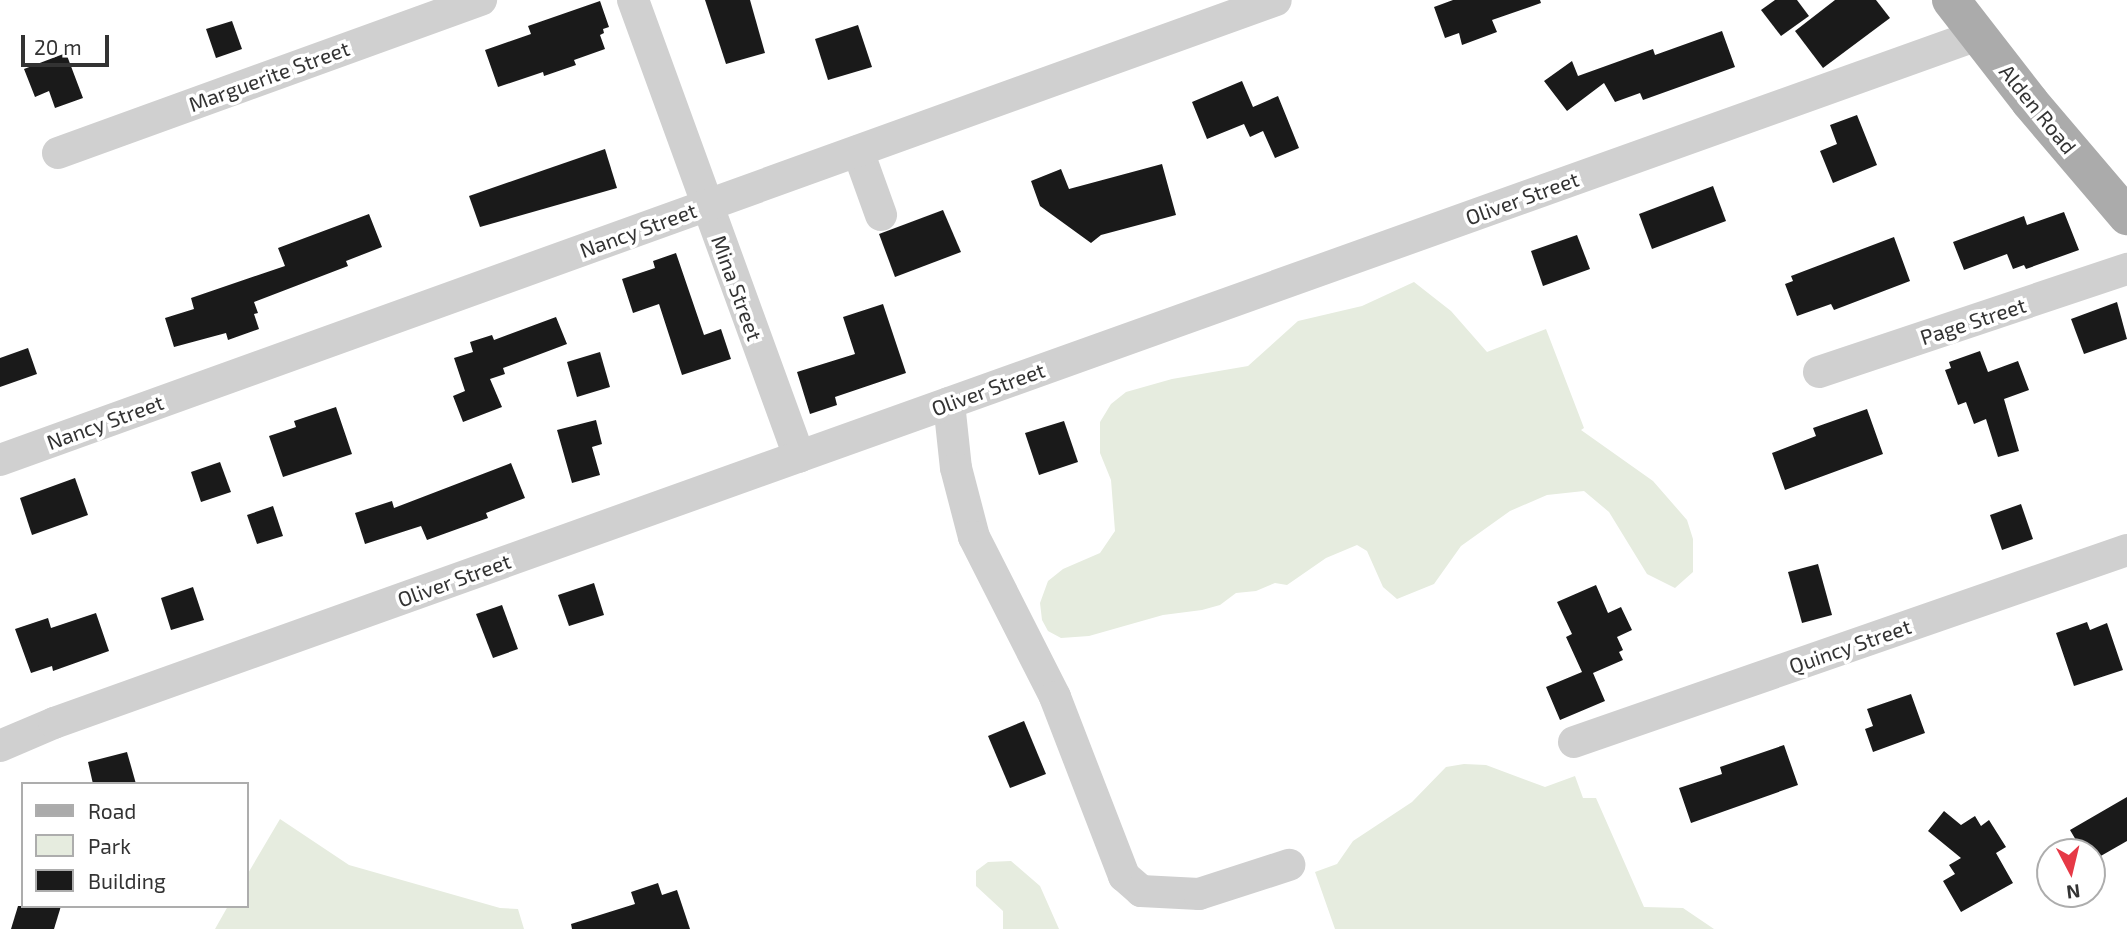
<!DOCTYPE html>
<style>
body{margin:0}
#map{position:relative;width:2127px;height:929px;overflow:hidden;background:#fff;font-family:"Exo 2",sans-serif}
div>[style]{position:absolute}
.green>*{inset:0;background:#e6ecdf}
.building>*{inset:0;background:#1a1a1a}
.minor>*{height:32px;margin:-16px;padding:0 16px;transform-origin:16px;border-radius:16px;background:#d0d0d0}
.major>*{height:38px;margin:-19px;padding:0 19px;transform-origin:19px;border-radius:19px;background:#ababab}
span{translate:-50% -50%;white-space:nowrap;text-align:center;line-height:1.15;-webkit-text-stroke:7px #fff;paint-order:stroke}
.street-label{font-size:21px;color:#333}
.legend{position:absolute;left:21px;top:782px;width:228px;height:126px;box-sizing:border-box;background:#fff;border:2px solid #adadad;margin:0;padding:9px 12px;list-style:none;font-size:21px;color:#333}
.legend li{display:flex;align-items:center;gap:14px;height:35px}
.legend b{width:35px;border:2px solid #adadad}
.north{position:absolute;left:2036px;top:838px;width:70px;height:70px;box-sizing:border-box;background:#fff;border:2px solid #adadad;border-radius:50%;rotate:173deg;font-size:19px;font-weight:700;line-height:28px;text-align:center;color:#333}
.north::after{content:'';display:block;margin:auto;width:24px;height:32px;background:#e63946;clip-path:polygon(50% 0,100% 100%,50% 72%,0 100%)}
.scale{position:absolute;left:21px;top:35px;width:88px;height:32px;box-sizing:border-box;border:4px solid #333;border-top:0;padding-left:9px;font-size:21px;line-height:24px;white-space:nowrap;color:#333;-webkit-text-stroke:5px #fff;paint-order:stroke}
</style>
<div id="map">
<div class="green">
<i style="clip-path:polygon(1414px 282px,1451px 311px,1487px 352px,1546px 329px,1584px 428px,1581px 430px,1653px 481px,1687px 520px,1693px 539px,1693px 572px,1675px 588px,1647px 574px,1609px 512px,1584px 491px,1547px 495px,1510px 511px,1461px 546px,1434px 584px,1397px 599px,1383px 587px,1367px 551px,1357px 545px,1326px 558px,1287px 585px,1275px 583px,1256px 591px,1236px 593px,1220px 605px,1202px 610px,1163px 615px,1089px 636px,1061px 638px,1048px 631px,1042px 620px,1040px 603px,1048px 581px,1063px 569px,1100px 553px,1115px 531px,1111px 480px,1100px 453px,1100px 422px,1111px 404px,1126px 392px,1172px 379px,1248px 366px,1298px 321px,1362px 306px)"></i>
<i style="clip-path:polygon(1464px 764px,1486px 765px,1545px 787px,1575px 776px,1583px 798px,1596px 798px,1644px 907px,1683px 908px,1714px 929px,1335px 929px,1315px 872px,1337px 864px,1353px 841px,1412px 802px,1446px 767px)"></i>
<i style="clip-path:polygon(280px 819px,349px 865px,500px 908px,518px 909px,524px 929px,215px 929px,228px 906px,247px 906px,247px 875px)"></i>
<i style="clip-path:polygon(1011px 861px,1040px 886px,1059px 929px,1003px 929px,1003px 911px,976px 886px,976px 871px,988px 862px)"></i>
</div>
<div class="building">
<i style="clip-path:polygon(705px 0,750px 0,765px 53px,726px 64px)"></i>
<i style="clip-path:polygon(1453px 0,1540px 0,1541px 3px,1492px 20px,1497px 32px,1462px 45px,1459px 33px,1445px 38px,1434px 7px)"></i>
<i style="clip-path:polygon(1775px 0,1797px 0,1809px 16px,1781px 36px,1761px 10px)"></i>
<i style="clip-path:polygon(1835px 0,1876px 0,1890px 18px,1823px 68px,1795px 31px)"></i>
<i style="clip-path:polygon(600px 1px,609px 27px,603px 29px,604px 33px,600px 35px,605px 49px,574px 60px,576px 65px,544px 76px,543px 72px,498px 87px,485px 50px,531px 34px,528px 26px)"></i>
<i style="clip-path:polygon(232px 21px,242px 49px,216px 58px,206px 29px)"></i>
<i style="clip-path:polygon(858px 25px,872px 67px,828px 80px,815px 39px)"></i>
<i style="clip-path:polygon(1722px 31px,1735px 67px,1643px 100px,1640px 93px,1615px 102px,1604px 83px,1567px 111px,1544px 81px,1572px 61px,1578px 76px,1653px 49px,1655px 55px)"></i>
<i style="clip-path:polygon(66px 53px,83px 98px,55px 108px,49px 91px,35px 97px,24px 69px)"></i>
<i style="clip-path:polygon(1242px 81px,1253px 107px,1278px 96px,1299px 148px,1275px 158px,1263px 131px,1250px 137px,1244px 124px,1207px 139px,1192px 102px)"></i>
<i style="clip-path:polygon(1857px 115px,1877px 165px,1833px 183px,1820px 151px,1837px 144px,1830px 125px)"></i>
<i style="clip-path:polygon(605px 149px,617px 188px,480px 227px,469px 196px)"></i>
<i style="clip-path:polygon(1162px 164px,1176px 215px,1101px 235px,1091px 243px,1040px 206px,1031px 181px,1061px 169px,1069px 189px)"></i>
<i style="clip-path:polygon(1713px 186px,1726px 221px,1652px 249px,1639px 214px)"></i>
<i style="clip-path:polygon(943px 210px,961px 252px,895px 277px,879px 234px)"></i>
<i style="clip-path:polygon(2064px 212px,2079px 250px,2026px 269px,2024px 265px,2013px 269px,2007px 254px,1964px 270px,1953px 242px,2024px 216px,2027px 225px)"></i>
<i style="clip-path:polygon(369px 214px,382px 247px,346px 261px,348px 266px,254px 302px,258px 313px,254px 314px,259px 329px,228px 340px,226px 333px,174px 347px,165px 318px,194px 309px,191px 298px,285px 266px,278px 248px)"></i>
<i style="clip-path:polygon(1577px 235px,1590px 269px,1543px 286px,1531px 251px)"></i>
<i style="clip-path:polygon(1894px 237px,1910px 281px,1834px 310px,1831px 304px,1797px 316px,1785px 284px,1793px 281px,1791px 276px)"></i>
<i style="clip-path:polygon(676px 253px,704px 335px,721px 329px,731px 359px,682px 375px,659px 304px,633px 313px,622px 279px,655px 268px,653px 261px)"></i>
<i style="clip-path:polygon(2117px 302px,2127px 339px,2084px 354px,2071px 319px)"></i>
<i style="clip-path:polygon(883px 304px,906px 373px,835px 397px,837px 405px,810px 414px,797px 372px,855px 354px,843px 317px)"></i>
<i style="clip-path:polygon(556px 317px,567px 344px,503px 368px,505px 374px,490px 379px,502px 407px,463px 422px,453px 396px,465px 391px,454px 358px,473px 352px,470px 342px,492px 335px,494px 340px)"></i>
<i style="clip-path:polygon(28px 348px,37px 374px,0 387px,0 358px)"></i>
<i style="clip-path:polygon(1980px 351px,1988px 372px,2018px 361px,2029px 390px,2004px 399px,2019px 451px,1998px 457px,1986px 419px,1974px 424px,1966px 402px,1958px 405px,1945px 370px,1951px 368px,1949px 362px)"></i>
<i style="clip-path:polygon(600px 352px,610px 387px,577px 397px,567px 362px)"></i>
<i style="clip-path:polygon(336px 407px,352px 454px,283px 477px,269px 436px,296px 427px,294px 421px)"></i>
<i style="clip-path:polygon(1867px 409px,1883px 454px,1785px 490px,1772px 453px,1816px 436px,1813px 428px)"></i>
<i style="clip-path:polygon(596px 420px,602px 444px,592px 447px,600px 475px,572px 483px,557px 430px)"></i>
<i style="clip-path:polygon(1064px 421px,1078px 462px,1039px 475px,1025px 433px)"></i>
<i style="clip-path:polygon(220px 462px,231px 492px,201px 502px,191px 472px)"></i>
<i style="clip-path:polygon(511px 463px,525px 498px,486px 513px,488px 518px,427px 540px,421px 526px,365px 544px,355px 513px,392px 501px,394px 508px)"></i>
<i style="clip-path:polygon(75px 478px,88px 515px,32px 535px,20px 498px)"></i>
<i style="clip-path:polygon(2021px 504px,2033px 539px,2002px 550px,1990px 515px)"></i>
<i style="clip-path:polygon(273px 506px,283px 536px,257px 544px,247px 515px)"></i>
<i style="clip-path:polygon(1818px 564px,1832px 615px,1802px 623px,1788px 572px)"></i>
<i style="clip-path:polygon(594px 583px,604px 615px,569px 626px,558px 595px)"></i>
<i style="clip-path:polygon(1596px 585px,1608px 613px,1621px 607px,1632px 630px,1617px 637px,1623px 650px,1619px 652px,1623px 660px,1593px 673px,1605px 701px,1560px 720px,1546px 687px,1582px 672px,1566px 637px,1572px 634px,1557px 602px)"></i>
<i style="clip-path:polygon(193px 587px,204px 620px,171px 630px,161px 598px)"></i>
<i style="clip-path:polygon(502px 605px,518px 649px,493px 658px,476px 614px)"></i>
<i style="clip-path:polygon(96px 613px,109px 651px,53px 671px,52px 666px,31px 673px,15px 629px,48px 618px,51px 628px)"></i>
<i style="clip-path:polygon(2087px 622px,2090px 630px,2107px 623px,2123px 670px,2074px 686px,2056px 633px)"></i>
<i style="clip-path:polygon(1911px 694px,1925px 733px,1873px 752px,1865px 729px,1873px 726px,1867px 709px)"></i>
<i style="clip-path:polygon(1024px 721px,1046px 774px,1010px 788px,988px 736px)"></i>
<i style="clip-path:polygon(1784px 745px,1798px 785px,1691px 823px,1679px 788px,1722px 774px,1720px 767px)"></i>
<i style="clip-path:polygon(127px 752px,136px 784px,93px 784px,88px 762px)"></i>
<i style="clip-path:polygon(2127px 797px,2127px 841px,2092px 861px,2092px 852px,2083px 852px,2070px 830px)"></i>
<i style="clip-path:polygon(1944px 811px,1961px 825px,1975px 816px,1981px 826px,1989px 820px,2006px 847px,1996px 853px,2013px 883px,1961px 912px,1943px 881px,1955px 874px,1949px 865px,1961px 858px,1928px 831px)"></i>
<i style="clip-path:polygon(658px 883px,662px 895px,677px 890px,690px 929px,572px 929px,571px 924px,635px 904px,631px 892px)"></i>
<i style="clip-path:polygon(18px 906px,61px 906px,54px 929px,11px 929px)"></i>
</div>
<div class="minor">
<i style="left:633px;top:0;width:486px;rotate:70deg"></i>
<i style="left:858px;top:151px;width:68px;rotate:70.2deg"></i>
<i style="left:58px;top:153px;width:450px;rotate:-19.9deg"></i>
<i style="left:1819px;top:372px;width:325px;rotate:-18.5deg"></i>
<i style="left:949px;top:403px;width:65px;rotate:83.9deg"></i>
<i style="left:956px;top:468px;width:71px;rotate:75.4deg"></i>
<i style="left:974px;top:537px;width:179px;rotate:63.1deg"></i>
<i style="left:1055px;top:697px;width:192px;rotate:68.9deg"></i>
<i style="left:1124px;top:876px;width:23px;rotate:41deg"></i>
<i style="left:1141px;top:891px;width:58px;rotate:3deg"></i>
<i style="left:1199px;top:894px;width:95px;rotate:-17.9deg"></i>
<i style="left:0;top:460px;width:1356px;rotate:-19.82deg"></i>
<i style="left:1574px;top:742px;width:585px;rotate:-19.15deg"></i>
<i style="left:0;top:746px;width:59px;rotate:-23.1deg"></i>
<i style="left:54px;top:723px;width:2043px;rotate:-19.68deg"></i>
</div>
<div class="major">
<i style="left:1951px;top:0;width:129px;rotate:52.2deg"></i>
<i style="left:2030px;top:102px;width:150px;rotate:49.6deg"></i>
</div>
<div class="street-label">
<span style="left:269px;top:76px;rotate:-20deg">Marguerite Street</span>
<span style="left:2038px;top:109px;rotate:51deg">Alden Road</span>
<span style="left:1522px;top:198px;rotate:-20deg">Oliver Street</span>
<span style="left:638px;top:230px;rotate:-20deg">Nancy Street</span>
<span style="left:737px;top:288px;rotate:70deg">Mina Street</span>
<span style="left:1973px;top:321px;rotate:-18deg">Page Street</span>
<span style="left:988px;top:389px;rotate:-20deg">Oliver Street</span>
<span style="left:105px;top:422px;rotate:-20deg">Nancy Street</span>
<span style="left:454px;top:580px;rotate:-20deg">Oliver Street</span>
<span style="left:1850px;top:646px;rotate:-19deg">Quincy Street</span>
</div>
<ul class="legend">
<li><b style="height:9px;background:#ababab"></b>Road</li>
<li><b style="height:19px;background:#e6ecdf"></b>Park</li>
<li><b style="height:19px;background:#1a1a1a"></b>Building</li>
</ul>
<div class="north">N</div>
<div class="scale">20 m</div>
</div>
